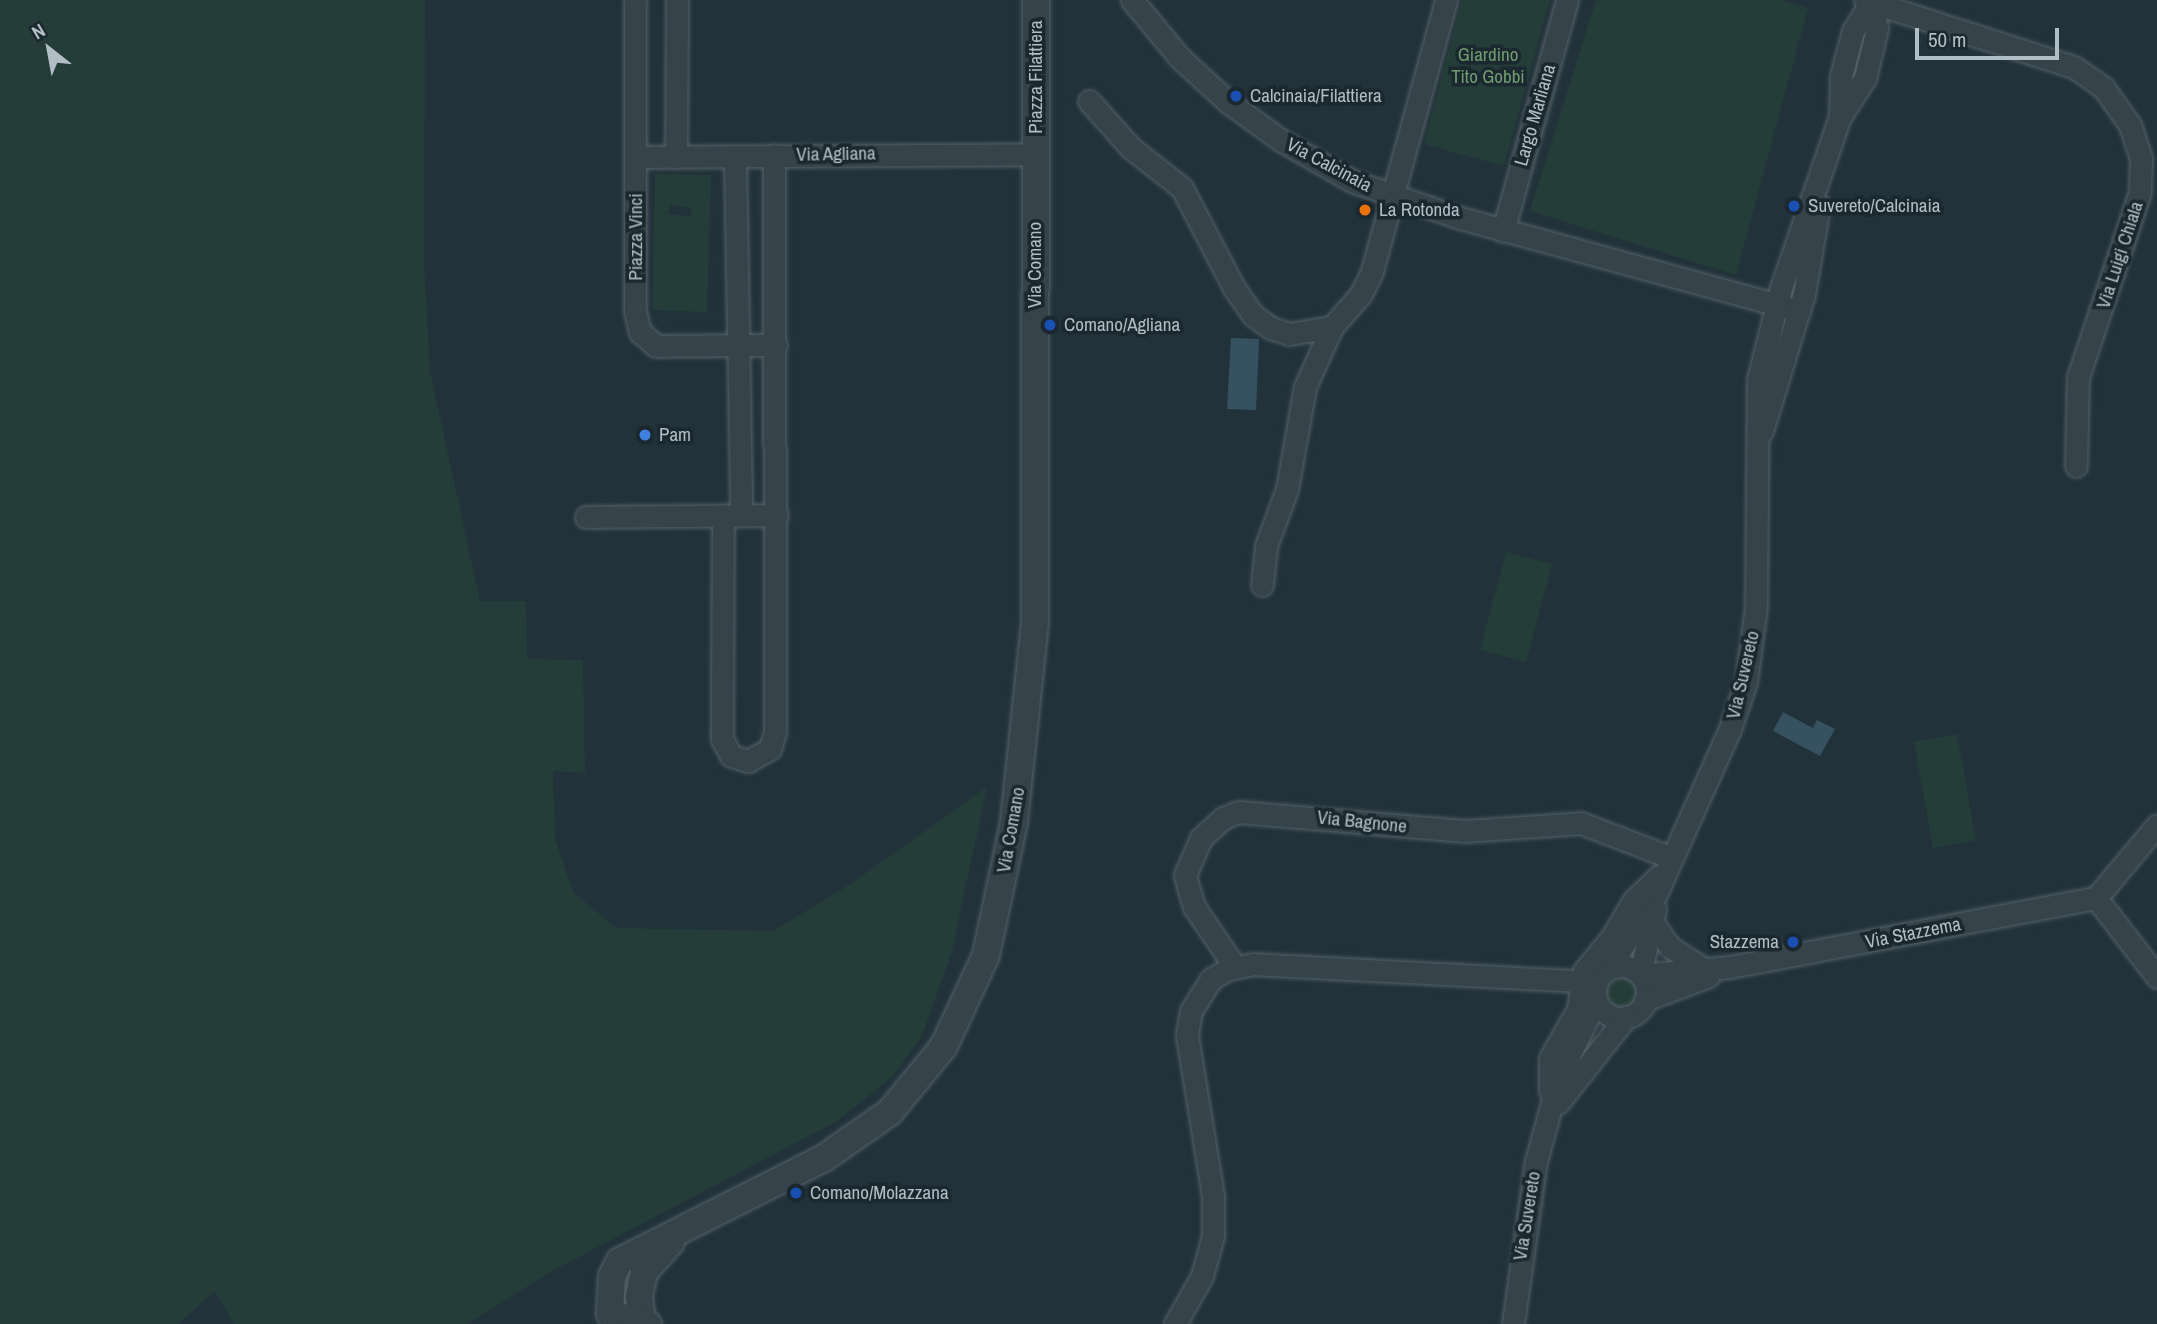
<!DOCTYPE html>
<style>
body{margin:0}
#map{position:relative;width:2157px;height:1324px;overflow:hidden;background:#22323a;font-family:"Archivo Narrow",sans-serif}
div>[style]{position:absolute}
.green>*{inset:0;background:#253d39}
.round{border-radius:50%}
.water>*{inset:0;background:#365261}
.roads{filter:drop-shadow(0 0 2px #546168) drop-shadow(0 0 2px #546168)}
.minor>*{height:21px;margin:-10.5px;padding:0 10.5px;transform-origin:10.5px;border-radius:10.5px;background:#36434a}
.minor>.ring{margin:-10.5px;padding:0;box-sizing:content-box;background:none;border:21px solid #36434a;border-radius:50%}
.tertiary>*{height:26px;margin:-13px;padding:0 13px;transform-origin:13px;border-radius:13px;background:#36434a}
.dots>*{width:19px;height:19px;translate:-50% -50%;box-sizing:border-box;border:4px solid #1b282f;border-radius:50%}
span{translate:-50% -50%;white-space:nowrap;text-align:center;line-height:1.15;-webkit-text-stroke:7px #1b282f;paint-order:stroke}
.park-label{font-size:19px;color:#709c70}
.street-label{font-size:19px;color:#b1bec6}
.poi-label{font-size:19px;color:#b1bec6}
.left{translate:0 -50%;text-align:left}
.right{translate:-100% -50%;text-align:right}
.north{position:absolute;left:14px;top:14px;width:70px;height:70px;-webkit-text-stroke:5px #1b282f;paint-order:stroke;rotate:329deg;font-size:19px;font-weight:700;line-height:28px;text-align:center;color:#b1bec6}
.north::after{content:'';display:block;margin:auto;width:24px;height:32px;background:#b1bec6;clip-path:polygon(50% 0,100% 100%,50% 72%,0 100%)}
.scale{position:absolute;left:1915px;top:28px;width:144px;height:32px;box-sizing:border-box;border:4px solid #b1bec6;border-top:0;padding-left:9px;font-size:21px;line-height:24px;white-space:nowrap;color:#b1bec6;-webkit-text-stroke:5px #1b282f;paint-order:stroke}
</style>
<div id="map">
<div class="green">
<i style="clip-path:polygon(0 0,425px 0,424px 264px,430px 371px,480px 601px,526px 601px,527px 659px,583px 660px,585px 773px,553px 771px,555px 839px,573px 892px,616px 928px,773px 931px,849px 885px,987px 787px,951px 955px,921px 1038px,892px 1077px,837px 1121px,552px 1271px,467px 1324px,234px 1324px,215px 1291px,178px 1324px,0 1324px)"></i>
<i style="clip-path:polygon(1462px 0,1550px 0,1504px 166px,1424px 144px)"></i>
<i style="clip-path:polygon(1596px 0,1781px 0,1808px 8px,1736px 275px,1530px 211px)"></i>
<i style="clip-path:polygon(evenodd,655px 174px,711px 175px,707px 312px,652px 310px,655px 174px,670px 205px,692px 208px,690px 217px,668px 214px,670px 205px)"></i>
<i style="clip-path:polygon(1506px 552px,1552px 564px,1526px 662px,1480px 650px)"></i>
<i style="clip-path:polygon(1957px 734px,1976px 840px,1933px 848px,1914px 742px)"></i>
<i class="round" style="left:1607px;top:978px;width:30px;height:30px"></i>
</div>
<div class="water">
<i style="clip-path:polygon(1231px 338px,1259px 339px,1256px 410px,1227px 409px)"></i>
<i style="clip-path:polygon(1783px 712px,1813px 728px,1817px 720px,1835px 729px,1820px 756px,1773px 731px)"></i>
</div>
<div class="roads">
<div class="minor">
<i style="left:635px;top:0;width:311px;rotate:90deg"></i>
<i style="left:635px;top:311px;width:22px;rotate:77deg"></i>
<i style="left:640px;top:332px;width:21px;rotate:41deg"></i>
<i style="left:656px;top:346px;width:120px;rotate:-0.5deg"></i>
<i style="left:1132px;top:0;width:75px;rotate:50.4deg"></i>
<i style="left:1180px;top:58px;width:65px;rotate:42.5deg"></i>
<i style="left:1228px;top:102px;width:67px;rotate:35.8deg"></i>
<i style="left:1282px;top:141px;width:81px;rotate:29.7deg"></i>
<i style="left:1352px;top:181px;width:114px;rotate:18.9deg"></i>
<i style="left:1460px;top:218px;width:352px;rotate:15.3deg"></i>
<i style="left:1865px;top:0;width:219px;rotate:17.8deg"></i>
<i style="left:2074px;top:67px;width:35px;rotate:35deg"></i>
<i style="left:2103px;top:87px;width:47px;rotate:54.6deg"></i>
<i style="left:2130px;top:125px;width:35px;rotate:72deg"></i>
<i style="left:2141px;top:158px;width:34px;rotate:92deg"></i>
<i style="left:2140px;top:192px;width:195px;rotate:108.5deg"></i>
<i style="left:2078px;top:377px;width:89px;rotate:91.3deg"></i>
<i style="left:1089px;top:101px;width:63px;rotate:48.2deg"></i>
<i style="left:1131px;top:148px;width:65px;rotate:38.1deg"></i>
<i style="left:1182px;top:188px;width:113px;rotate:62.5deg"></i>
<i style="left:1234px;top:288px;width:33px;rotate:55deg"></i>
<i style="left:1253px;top:315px;width:22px;rotate:36deg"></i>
<i style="left:1271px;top:328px;width:19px;rotate:18deg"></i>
<i style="left:1289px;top:334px;width:44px;rotate:-9.2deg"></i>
<i style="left:1332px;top:327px;width:44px;rotate:-48.7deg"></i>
<i style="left:1361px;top:294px;width:25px;rotate:-64deg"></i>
<i style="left:1372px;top:271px;width:281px;rotate:-74.7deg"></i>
<i style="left:1840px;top:117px;width:46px;rotate:-57.3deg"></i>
<i style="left:1865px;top:78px;width:51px;rotate:-76.5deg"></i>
<i style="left:1877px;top:28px;width:26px;rotate:-101deg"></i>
<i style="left:735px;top:156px;width:359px;rotate:89deg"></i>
<i style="left:636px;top:157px;width:399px;rotate:-0.4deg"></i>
<i style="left:676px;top:157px;width:157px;rotate:-89.6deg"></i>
<i style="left:1503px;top:231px;width:240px;rotate:-74.5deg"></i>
<i style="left:1762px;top:431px;width:143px;rotate:-73deg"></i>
<i style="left:1804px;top:294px;width:90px;rotate:-80.4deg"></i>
<i style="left:723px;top:515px;width:224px;rotate:90.3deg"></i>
<i style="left:722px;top:739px;width:19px;rotate:62deg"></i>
<i style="left:731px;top:756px;width:18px;rotate:16deg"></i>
<i style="left:748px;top:761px;width:25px;rotate:-29deg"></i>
<i style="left:770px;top:749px;width:19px;rotate:-74deg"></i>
<i style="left:775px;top:731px;width:576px;rotate:-90.1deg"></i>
<i style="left:586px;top:517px;width:191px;rotate:-0.6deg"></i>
<i style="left:1262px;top:585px;width:39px;rotate:-84deg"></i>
<i style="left:1266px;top:546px;width:61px;rotate:-69.8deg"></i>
<i style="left:1287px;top:489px;width:104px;rotate:-80deg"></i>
<i style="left:1305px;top:387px;width:66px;rotate:-65.8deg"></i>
<i style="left:2096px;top:898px;width:100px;rotate:52.3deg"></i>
<i style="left:2096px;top:898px;width:95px;rotate:-50.1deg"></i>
<i style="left:1653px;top:923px;width:29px;rotate:55deg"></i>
<i style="left:1670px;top:947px;width:40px;rotate:32.9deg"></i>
<i class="ring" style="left:1595px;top:966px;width:31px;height:31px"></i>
<i style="left:1235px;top:967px;width:73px;rotate:-124.3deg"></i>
<i style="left:1194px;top:907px;width:33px;rotate:-106deg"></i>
<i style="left:1185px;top:875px;width:40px;rotate:-66.6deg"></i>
<i style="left:1201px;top:838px;width:30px;rotate:-42deg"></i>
<i style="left:1223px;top:818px;width:17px;rotate:-21deg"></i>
<i style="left:1239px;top:812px;width:227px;rotate:4.8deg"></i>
<i style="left:1465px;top:831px;width:116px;rotate:-3.9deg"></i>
<i style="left:1581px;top:823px;width:97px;rotate:21deg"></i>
<i style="left:1608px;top:969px;width:91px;rotate:-57.5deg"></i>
<i style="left:1657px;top:892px;width:179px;rotate:-65.9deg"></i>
<i style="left:1730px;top:729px;width:50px;rotate:-71.2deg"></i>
<i style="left:1746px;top:682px;width:76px;rotate:-82.4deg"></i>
<i style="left:1756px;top:607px;width:228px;rotate:-89.5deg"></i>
<i style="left:1758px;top:379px;width:94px;rotate:-75.8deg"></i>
<i style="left:1781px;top:288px;width:181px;rotate:-71deg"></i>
<i style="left:1840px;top:117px;width:41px;rotate:-88.6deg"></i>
<i style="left:1841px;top:76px;width:47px;rotate:-75.1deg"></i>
<i style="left:1853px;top:31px;width:36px;rotate:-58deg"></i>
<i style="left:1640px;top:975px;width:90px;rotate:-5.1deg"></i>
<i style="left:1730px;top:967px;width:372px;rotate:-10.7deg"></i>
<i style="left:1640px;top:975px;width:68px;rotate:-77.2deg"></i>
<i style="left:1645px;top:1000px;width:68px;rotate:-20.6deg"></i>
<i style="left:1550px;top:1091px;width:33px;rotate:-90deg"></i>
<i style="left:1550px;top:1058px;width:56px;rotate:-60.3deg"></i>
<i style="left:1578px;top:1009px;width:38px;rotate:-81deg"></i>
<i style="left:1584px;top:971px;width:44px;rotate:-50.5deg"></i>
<i style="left:1612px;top:937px;width:42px;rotate:-59.7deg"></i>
<i style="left:1633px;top:901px;width:36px;rotate:-44deg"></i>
<i style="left:1558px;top:1103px;width:110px;rotate:-51.7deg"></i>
<i style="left:1175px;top:1324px;width:55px;rotate:-60.6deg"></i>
<i style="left:1202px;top:1276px;width:41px;rotate:-74.6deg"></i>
<i style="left:1213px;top:1236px;width:40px;rotate:-90deg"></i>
<i style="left:1213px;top:1196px;width:163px;rotate:-99.2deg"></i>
<i style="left:1187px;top:1035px;width:24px;rotate:-81deg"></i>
<i style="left:1191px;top:1011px;width:38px;rotate:-58deg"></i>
<i style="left:1211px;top:979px;width:20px;rotate:-30deg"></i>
<i style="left:1228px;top:969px;width:25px;rotate:-11deg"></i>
<i style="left:1253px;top:964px;width:326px;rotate:3deg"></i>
<i style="left:1513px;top:1324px;width:165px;rotate:-82deg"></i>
<i style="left:1536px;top:1161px;width:90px;rotate:-74.6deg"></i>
<i style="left:1560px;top:1074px;width:81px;rotate:-63.7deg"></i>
</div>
<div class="tertiary">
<i style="left:642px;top:1322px;width:26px;rotate:-97deg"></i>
<i style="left:639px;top:1296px;width:25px;rotate:-78deg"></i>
<i style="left:644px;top:1272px;width:40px;rotate:-48deg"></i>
<i style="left:648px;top:1324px;width:39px;rotate:-165deg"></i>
<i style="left:610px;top:1314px;width:38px;rotate:-87deg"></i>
<i style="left:612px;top:1276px;width:17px;rotate:-62deg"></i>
<i style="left:620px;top:1261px;width:229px;rotate:-26.8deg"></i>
<i style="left:824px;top:1158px;width:80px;rotate:-34.9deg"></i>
<i style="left:890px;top:1112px;width:85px;rotate:-50.7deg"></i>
<i style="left:944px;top:1046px;width:100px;rotate:-65.2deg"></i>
<i style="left:986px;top:955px;width:136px;rotate:-78.1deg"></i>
<i style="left:1014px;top:822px;width:202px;rotate:-84deg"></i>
<i style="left:1035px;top:621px;width:621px;rotate:-89.91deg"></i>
</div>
</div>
<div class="dots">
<i style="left:1236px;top:96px;background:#1a4fb4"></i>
<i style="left:1794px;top:206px;background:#1a4fb4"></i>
<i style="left:1365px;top:210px;background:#e8710a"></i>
<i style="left:1050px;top:325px;background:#1a4fb4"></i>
<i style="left:645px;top:435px;background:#3f7fe0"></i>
<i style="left:1793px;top:942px;background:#1a4fb4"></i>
<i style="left:796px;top:1193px;background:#1a4fb4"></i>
</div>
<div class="park-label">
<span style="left:1488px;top:66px">Giardino<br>Tito Gobbi</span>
</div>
<div class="street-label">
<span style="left:1036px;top:77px;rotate:-90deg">Piazza Filattiera</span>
<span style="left:1535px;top:115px;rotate:-74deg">Largo Marliana</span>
<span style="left:836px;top:154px;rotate:-1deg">Via Agliana</span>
<span style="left:1329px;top:165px;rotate:28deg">Via Calcinaia</span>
<span style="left:636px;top:237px;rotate:-90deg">Piazza Vinci</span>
<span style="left:2120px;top:255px;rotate:-72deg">Via Luigi Chiala</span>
<span style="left:1035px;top:265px;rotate:-90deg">Via Comano</span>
<span style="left:1743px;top:675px;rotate:-77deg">Via Suvereto</span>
<span style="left:1362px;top:822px;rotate:6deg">Via Bagnone</span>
<span style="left:1011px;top:830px;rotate:-80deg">Via Comano</span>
<span style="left:1913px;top:933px;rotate:-11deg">Via Stazzema</span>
<span style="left:1527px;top:1216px;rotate:-81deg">Via Suvereto</span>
</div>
<div class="poi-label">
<span class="left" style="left:1250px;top:96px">Calcinaia/Filattiera</span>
<span class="left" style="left:1808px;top:206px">Suvereto/Calcinaia</span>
<span class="left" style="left:1379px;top:210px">La Rotonda</span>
<span class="left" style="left:1064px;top:325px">Comano/Agliana</span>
<span class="left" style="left:659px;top:435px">Pam</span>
<span class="right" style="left:1779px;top:942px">Stazzema</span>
<span class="left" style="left:810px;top:1193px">Comano/Molazzana</span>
</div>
<div class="north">N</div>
<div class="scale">50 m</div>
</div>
